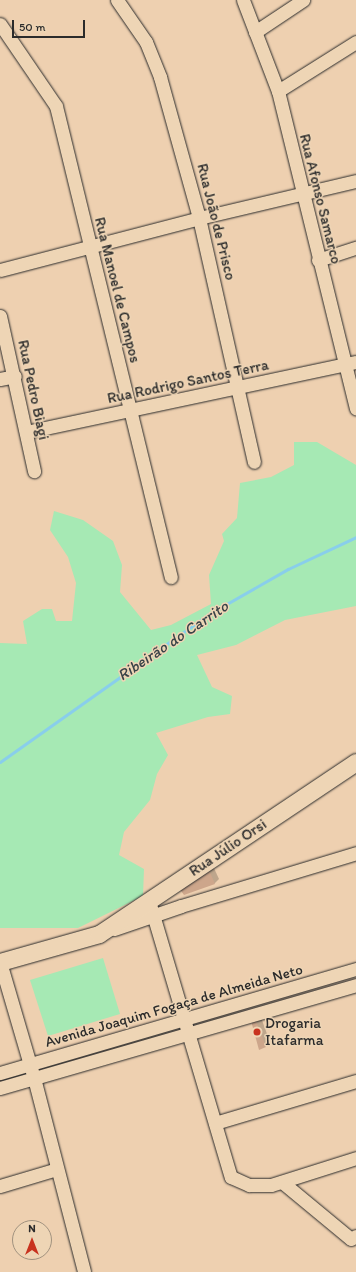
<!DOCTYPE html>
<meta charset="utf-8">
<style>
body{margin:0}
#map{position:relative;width:356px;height:1272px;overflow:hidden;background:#eed0b0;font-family:Itim,sans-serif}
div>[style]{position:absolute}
.green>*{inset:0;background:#a6e9b4}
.shadow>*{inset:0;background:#0003}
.stream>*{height:3px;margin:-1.5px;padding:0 1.5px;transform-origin:1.5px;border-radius:1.5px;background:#89ceeb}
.building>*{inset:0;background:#cda68b}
.roads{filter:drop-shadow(0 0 1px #2b2b2b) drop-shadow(0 0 1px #2b2b2b)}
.minor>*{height:13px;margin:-6.5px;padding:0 6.5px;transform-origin:6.5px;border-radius:6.5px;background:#eed5b5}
.major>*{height:17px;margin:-8.5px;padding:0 8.5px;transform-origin:8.5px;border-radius:8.5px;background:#eed5b5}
.dots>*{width:11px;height:11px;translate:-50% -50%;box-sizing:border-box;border:2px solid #eed5b5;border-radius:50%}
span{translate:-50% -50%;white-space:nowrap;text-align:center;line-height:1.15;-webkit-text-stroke:3px #eed5b5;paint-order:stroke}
.street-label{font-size:15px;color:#2b2b2b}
.poi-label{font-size:15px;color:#2b2b2b}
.left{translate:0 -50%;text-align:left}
.water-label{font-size:16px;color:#394348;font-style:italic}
.north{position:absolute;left:12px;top:1220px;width:40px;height:40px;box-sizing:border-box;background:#eed5b5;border:1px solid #a0917e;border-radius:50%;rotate:0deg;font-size:11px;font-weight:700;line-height:16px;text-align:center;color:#2b2b2b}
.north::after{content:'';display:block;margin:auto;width:14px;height:18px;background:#c8321e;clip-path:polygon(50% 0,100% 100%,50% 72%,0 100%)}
.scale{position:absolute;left:12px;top:20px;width:73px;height:18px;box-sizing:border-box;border:2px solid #2b2b2b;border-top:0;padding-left:5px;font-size:12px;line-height:14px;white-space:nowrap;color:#2b2b2b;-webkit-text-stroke:3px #eed5b5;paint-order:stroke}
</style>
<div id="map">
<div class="green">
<i style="clip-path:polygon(294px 442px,317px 442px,356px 465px,356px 606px,285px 620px,236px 645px,197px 655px,212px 687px,232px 696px,230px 714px,208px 717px,156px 733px,168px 755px,157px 774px,150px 800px,124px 832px,119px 855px,144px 869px,143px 896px,78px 928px,0 928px,0 643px,27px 644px,23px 621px,42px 609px,52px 609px,56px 621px,72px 621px,76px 583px,68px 557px,50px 530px,54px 511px,83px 520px,113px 541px,122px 565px,120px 592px,151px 630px,171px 625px,211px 604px,209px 575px,224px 541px,222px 534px,237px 518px,240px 483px,271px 477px,294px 465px)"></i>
<i style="clip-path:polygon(103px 958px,120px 1014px,48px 1036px,30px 980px)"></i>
</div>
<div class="shadow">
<i style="clip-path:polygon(213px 866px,219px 879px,215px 883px,184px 893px)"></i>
<i style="clip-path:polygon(259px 1012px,270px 1042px,265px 1046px,251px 1017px)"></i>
</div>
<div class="stream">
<i style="left:0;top:762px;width:256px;rotate:-35.3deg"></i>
<i style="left:209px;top:614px;width:91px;rotate:-29.7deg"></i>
<i style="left:288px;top:569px;width:75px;rotate:-25.2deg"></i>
</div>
<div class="building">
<i style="clip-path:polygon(209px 870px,215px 884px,184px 895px,179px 888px)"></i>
<i style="clip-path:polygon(254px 1016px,266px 1047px,259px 1050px,250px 1017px)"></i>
</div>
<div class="roads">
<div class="minor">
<i style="left:117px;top:0;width:51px;rotate:55.4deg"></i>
<i style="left:146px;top:42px;width:38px;rotate:68deg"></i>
<i style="left:160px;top:77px;width:146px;rotate:74.5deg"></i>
<i style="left:199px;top:218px;width:250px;rotate:77.3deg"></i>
<i style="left:243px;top:0;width:97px;rotate:69deg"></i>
<i style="left:278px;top:91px;width:327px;rotate:76.2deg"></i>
<i style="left:0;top:24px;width:99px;rotate:55.7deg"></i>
<i style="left:56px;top:106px;width:485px;rotate:76.3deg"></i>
<i style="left:255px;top:32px;width:58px;rotate:-33.7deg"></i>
<i style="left:278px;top:91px;width:92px;rotate:-32.1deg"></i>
<i style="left:318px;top:260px;width:40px;rotate:-18deg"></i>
<i style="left:0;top:270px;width:206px;rotate:-14.6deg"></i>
<i style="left:199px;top:218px;width:161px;rotate:-13.3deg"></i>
<i style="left:0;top:316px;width:159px;rotate:77.6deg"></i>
<i style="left:0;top:379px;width:15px;rotate:-11deg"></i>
<i style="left:26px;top:432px;width:337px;rotate:-12deg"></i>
<i style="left:149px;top:901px;width:288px;rotate:73.5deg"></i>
<i style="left:231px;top:1177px;width:20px;rotate:24deg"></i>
<i style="left:249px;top:1185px;width:22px"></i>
<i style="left:271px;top:1185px;width:89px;rotate:-17.6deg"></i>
<i style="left:114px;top:929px;width:71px;rotate:-18.9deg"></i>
<i style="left:181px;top:906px;width:183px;rotate:-16.8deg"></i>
<i style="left:0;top:962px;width:121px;rotate:73.7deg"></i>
<i style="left:34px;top:1078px;width:200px;rotate:75.5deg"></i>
<i style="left:0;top:1073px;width:371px;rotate:-16.3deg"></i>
<i style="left:0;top:1088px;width:371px;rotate:-16.1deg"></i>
<i style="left:215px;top:1123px;width:147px;rotate:-16.6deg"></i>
<i style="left:282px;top:1182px;width:89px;rotate:39.6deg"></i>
<i style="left:351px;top:1239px;width:6px;rotate:-31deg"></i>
<i style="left:0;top:1186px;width:59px;rotate:-16.6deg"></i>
</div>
<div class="major">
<i style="left:0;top:962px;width:103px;rotate:-15.8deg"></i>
<i style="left:99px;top:934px;width:309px;rotate:-33.8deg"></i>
</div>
</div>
<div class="dots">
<i style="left:257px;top:1032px;background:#c8321e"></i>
</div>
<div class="street-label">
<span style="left:320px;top:199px;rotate:76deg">Rua Afonso Samarco</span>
<span style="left:216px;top:222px;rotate:76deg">Rua João de Prisco</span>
<span style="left:117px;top:290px;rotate:76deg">Rua Manoel de Campos</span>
<span style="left:188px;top:382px;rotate:-12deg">Rua Rodrigo Santos Terra</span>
<span style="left:33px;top:390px;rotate:78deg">Rua Pedro Biagi</span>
<span style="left:228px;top:848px;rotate:-34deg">Rua Júlio Orsi</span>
<span style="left:174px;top:1006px;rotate:-16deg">Avenida Joaquim Fogaça de Almeida Neto</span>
</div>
<div class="poi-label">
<span class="left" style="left:265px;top:1032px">Drogaria<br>Itafarma</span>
</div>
<div class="water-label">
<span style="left:173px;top:641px;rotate:-34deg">Ribeirão do Carrito</span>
</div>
<div class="north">N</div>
<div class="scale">50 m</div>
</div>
